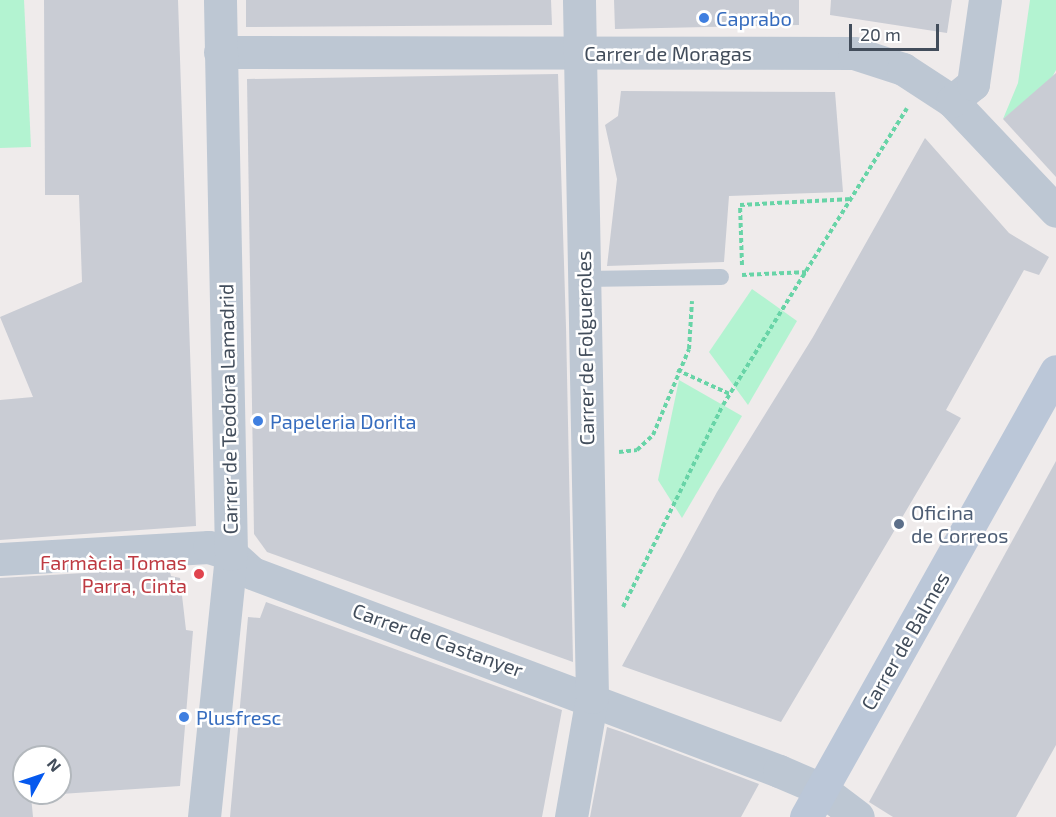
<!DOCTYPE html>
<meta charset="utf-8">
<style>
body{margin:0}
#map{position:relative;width:1056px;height:817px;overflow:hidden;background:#efebeb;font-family:"Exo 2",sans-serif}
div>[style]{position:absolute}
.green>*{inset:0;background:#b3f3d1}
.building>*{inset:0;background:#c9ccd4}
.path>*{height:4px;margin-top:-2px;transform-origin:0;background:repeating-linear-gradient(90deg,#68d4a7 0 4.5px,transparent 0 7.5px)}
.service>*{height:16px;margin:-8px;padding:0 8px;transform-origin:8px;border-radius:8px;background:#bdc7d3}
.minor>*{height:33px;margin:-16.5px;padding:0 16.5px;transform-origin:16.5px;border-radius:16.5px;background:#bdc7d3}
.secondary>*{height:33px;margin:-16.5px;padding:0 16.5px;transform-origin:16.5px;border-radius:16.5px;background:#bbc7d8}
.dots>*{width:16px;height:16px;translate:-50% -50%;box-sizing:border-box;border:3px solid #fff;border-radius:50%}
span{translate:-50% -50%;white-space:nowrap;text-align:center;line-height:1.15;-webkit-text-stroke:5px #fff;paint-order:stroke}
.shop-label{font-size:20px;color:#366cbe}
.left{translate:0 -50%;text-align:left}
.street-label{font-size:20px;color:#424d5b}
.service-label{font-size:20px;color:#4e5e75}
.health-label{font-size:20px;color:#be3a42}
.right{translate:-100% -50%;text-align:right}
.north{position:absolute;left:12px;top:745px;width:60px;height:60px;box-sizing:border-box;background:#fff;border:2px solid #b3b8bd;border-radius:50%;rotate:50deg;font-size:16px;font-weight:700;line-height:24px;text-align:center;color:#424d5b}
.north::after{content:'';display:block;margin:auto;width:21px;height:27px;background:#0659ee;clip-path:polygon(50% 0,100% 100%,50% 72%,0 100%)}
.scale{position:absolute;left:849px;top:24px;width:90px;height:27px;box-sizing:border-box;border:3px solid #424d5b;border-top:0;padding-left:8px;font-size:18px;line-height:21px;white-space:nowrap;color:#424d5b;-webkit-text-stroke:4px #fff;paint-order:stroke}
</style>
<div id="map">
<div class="green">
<i style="clip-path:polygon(0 0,24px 0,31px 147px,0 148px)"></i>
<i style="clip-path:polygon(1030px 0,1056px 0,1056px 70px,1048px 85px,1003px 119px,1018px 83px)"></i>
<i style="clip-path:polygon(752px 289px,797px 321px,748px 405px,709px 352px)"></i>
<i style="clip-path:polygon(679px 380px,742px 416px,682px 518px,658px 480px)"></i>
</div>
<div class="building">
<i style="clip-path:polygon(44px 0,178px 0,196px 526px,0 540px,0 400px,33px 397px,0 317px,82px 282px,79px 195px,45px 195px)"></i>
<i style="clip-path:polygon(246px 0,551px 0,552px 25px,246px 27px)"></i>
<i style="clip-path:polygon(614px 0,799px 0,799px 25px,615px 29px)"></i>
<i style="clip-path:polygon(831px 0,952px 0,947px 33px,830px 15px)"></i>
<i style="clip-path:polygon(1056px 73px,1056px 177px,1003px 119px)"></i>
<i style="clip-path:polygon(558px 74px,566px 327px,573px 662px,267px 552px,254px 534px,247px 79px)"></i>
<i style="clip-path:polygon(621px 91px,835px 92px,843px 192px,729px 196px,724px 262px,607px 266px,617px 179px,605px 125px,618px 116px)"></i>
<i style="clip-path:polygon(925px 138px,1009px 233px,1049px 257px,1039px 275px,1024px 270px,946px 410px,961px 418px,781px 722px,622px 666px,717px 492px,813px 337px)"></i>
<i style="clip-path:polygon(1056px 461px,1056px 745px,1016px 817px,893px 817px,869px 802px)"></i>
<i style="clip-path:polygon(evenodd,169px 568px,171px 576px,180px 578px,186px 630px,193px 631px,180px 786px,31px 796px,33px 817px,0 817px,0 578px,169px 568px,24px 757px,60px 757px,60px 793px,24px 793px,24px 757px)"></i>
<i style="clip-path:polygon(266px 602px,562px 710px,542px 817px,230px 817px,248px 617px,260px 618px)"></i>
<i style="clip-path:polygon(607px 727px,622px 732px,759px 784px,741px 817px,590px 817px)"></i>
</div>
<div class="path">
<i style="left:742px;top:265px;width:60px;rotate:-91.9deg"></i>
<i style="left:740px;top:205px;width:112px;rotate:-3.1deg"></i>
<i style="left:742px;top:275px;width:67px;rotate:-2.6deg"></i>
<i style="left:677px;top:370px;width:58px;rotate:24.4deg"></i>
<i style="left:619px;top:452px;width:18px;rotate:-6deg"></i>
<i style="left:637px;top:450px;width:22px;rotate:-43deg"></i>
<i style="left:653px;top:435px;width:93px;rotate:-67.3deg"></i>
<i style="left:689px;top:349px;width:48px;rotate:-86.4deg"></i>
<i style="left:623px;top:607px;width:225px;rotate:-63.7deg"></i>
<i style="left:723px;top:405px;width:349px;rotate:-58.2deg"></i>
</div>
<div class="service">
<i style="left:584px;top:279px;width:137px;rotate:-0.8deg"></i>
</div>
<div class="minor">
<i style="left:220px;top:52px;width:634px;rotate:0.09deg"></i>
<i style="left:854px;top:53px;width:52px;rotate:18.1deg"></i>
<i style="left:903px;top:69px;width:59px;rotate:33.1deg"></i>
<i style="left:952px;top:101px;width:151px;rotate:46.6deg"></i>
<i style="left:952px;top:101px;width:27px;rotate:-39deg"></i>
<i style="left:973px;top:84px;width:85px;rotate:-81.9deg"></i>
<i style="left:0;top:559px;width:209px;rotate:-3.3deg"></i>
<i style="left:209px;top:547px;width:23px;rotate:18deg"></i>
<i style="left:231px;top:554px;width:28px;rotate:42deg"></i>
<i style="left:252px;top:573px;width:563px;rotate:20.59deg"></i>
<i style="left:779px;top:771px;width:46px;rotate:23.2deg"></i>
<i style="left:821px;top:789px;width:46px;rotate:37.1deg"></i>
<i style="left:204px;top:817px;width:264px;rotate:-84.1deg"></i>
<i style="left:231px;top:554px;width:554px;rotate:-91.14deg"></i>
<i style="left:571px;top:817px;width:122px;rotate:-80.1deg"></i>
<i style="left:592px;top:697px;width:697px;rotate:-91.07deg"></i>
</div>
<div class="secondary">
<i style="left:806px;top:817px;width:511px;rotate:-60.73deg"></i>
</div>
<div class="dots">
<i style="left:704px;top:18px;background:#3f7fe0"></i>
<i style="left:258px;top:421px;background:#3f7fe0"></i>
<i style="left:899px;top:524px;background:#5c6f8a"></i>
<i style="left:199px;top:574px;background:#e0444e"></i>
<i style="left:184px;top:717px;background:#3f7fe0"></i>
</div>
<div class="shop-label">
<span class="left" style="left:716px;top:18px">Caprabo</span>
<span class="left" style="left:270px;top:421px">Papeleria Dorita</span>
<span class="left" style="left:196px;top:717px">Plusfresc</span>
</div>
<div class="street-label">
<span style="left:668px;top:53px">Carrer de Moragas</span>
<span style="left:585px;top:348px;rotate:-91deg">Carrer de Folgueroles</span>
<span style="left:228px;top:409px;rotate:-91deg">Carrer de Teodora Lamadrid</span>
<span style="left:438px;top:640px;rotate:20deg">Carrer de Castanyer</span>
<span style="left:905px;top:641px;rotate:-60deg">Carrer de Balmes</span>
</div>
<div class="service-label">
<span class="left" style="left:911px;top:524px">Oficina<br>de Correos</span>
</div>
<div class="health-label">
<span class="right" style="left:187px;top:574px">Farmàcia Tomas<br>Parra, Cinta</span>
</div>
<div class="north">N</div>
<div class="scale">20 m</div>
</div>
